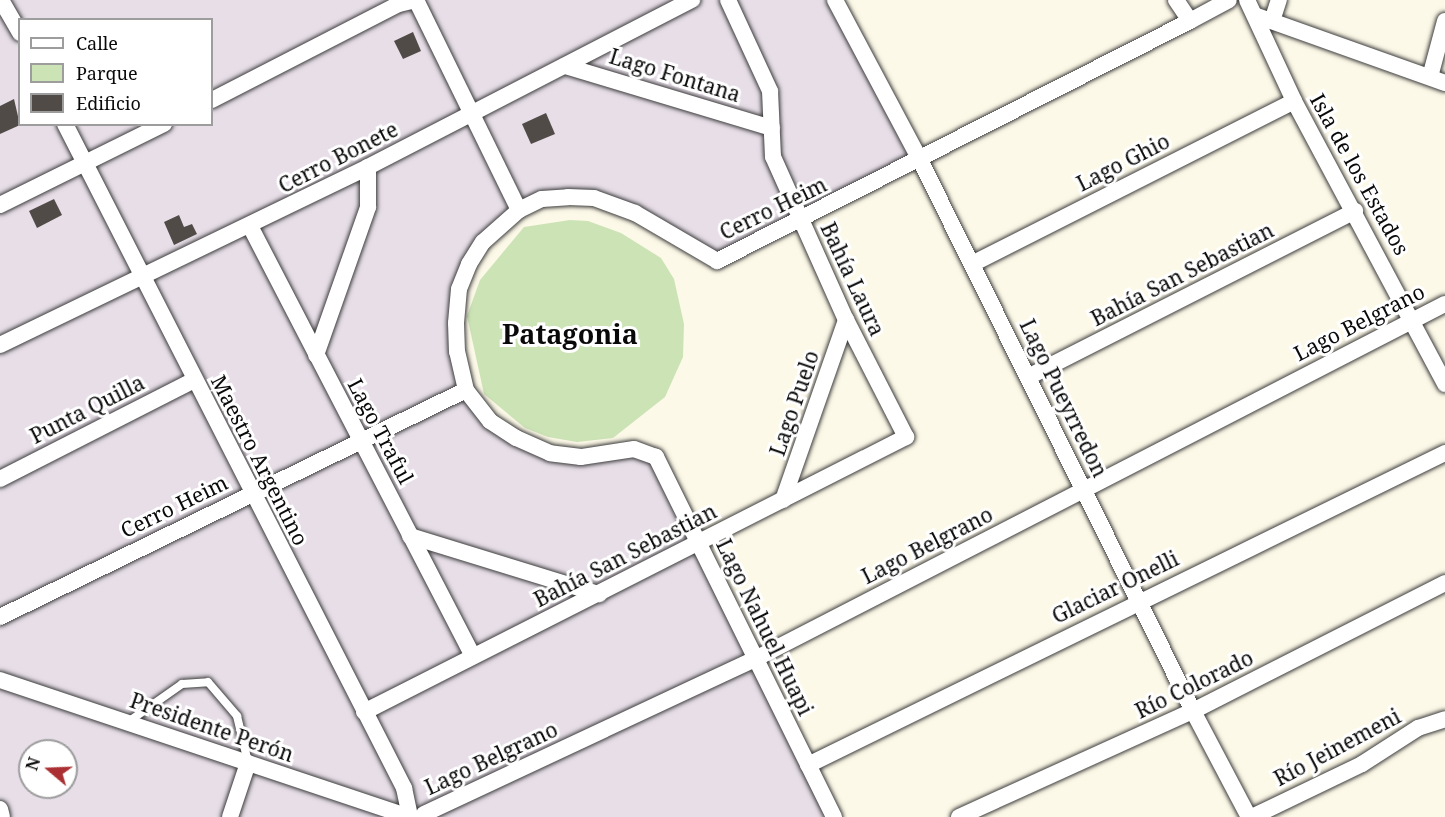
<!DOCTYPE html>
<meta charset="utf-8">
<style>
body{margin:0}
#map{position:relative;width:1445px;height:817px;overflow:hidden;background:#fdf9e8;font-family:"Noto Serif",serif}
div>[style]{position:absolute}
.industrial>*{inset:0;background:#e7dee8}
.green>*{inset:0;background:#cce3b6}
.building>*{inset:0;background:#514b47}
.roads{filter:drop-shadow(0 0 2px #3c3c3c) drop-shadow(0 0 2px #3c3c3c)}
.service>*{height:8px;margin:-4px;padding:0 4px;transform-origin:4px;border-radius:4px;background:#fff}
.minor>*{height:16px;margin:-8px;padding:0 8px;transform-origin:8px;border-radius:8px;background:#fff}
span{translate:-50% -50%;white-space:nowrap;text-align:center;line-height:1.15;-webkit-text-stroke:6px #fff;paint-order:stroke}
.street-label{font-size:21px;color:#090909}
.district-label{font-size:27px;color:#090909;font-weight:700}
.legend{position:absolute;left:18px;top:18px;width:195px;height:108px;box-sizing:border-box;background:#fff;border:2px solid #9d9d9d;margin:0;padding:8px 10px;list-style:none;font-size:18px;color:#090909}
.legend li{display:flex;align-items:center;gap:12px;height:30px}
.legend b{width:30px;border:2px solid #9d9d9d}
.north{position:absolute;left:18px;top:739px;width:60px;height:60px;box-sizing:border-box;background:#fff;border:2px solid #9d9d9d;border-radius:50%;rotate:289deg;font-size:16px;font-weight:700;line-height:24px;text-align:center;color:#090909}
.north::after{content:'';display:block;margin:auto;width:21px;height:27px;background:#ab3033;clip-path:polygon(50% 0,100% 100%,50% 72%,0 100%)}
</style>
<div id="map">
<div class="industrial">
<i style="clip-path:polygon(evenodd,0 0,835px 0,920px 160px,717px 261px,594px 198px,542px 199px,469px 264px,457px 352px,490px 421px,550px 453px,647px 451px,834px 817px,0 817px,0 0,20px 20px,212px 20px,212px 124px,20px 124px,20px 20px,0 0,30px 751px,66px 751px,66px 787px,30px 787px,30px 751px)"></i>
</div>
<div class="green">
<i style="clip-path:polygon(570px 220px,588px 221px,621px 233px,661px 258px,674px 279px,684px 324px,683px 357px,665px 397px,613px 438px,577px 442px,548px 437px,525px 428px,484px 394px,467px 316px,480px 280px,524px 227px)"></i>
</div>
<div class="building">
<i style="clip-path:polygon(413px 32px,421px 51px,403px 59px,394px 41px)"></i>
<i style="clip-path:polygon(14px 99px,20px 125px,0 134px,0 106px)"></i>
<i style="clip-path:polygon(546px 113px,555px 134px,531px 144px,522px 124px)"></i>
<i style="clip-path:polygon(54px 199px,62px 215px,37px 228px,29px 211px)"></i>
<i style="clip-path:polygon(179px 215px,184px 227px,192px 224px,197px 234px,174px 245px,164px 222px)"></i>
</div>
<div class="roads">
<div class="service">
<i style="left:128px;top:722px;width:66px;rotate:-35.1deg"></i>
<i style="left:182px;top:684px;width:26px;rotate:-4deg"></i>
<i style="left:208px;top:682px;width:45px;rotate:49.5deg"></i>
<i style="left:237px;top:716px;width:47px;rotate:76.6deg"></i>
</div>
<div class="minor">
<i style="left:1px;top:0;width:38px;rotate:60deg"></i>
<i style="left:416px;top:0;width:234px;rotate:63.9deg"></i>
<i style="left:835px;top:0;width:181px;rotate:62deg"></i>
<i style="left:920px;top:160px;width:615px;rotate:63.64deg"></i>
<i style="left:1193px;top:711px;width:120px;rotate:62.2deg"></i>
<i style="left:1176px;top:0;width:25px;rotate:56deg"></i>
<i style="left:1190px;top:21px;width:44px;rotate:-28.3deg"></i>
<i style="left:1247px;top:0;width:111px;rotate:65deg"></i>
<i style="left:1294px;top:101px;width:321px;rotate:61.9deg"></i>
<i style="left:1257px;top:16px;width:200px;rotate:19.6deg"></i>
<i style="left:1272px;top:21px;width:22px;rotate:-72deg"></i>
<i style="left:565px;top:66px;width:216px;rotate:16.7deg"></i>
<i style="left:1430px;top:77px;width:58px;rotate:-75deg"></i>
<i style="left:212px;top:100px;width:210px;rotate:-27.2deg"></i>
<i style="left:399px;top:4px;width:16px;rotate:-14deg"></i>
<i style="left:65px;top:124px;width:746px;rotate:62.95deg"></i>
<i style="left:404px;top:788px;width:30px;rotate:78deg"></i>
<i style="left:0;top:205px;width:183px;rotate:-26.3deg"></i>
<i style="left:250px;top:226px;width:484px;rotate:62.6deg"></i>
<i style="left:972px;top:264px;width:361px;rotate:-26.8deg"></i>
<i style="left:0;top:345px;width:409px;rotate:-25.8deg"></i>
<i style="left:368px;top:167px;width:365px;rotate:-27.3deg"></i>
<i style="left:316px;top:355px;width:157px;rotate:-70.6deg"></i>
<i style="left:368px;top:207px;width:40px;rotate:-90deg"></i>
<i style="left:1028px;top:377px;width:367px;rotate:-26.9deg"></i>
<i style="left:0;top:479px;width:218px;rotate:-27deg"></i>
<i style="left:783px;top:500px;width:191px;rotate:-70.7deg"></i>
<i style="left:410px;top:536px;width:198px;rotate:17.1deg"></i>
<i style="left:0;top:617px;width:518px;rotate:-25.97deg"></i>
<i style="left:0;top:680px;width:431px;rotate:18.5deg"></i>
<i style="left:364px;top:712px;width:608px;rotate:-26.9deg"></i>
<i style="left:906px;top:437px;width:131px;rotate:-117.1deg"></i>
<i style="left:846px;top:320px;width:179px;rotate:-114.1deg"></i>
<i style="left:773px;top:157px;width:66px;rotate:-92.6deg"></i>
<i style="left:770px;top:91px;width:100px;rotate:-114.8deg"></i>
<i style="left:808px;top:765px;width:709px;rotate:-26.1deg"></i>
<i style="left:0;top:809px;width:8px;rotate:76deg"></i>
<i style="left:424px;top:814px;width:365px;rotate:-25.1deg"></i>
<i style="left:755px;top:659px;width:776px;rotate:-27.23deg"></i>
<i style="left:230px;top:817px;width:57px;rotate:-71.6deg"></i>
<i style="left:834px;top:817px;width:402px;rotate:-116.3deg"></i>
<i style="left:656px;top:457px;width:23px;rotate:-160deg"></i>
<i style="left:634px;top:449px;width:54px;rotate:171.4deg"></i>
<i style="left:581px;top:457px;width:31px;rotate:-173deg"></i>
<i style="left:550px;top:453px;width:37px;rotate:-156deg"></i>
<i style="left:516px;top:438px;width:31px;rotate:-147deg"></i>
<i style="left:490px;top:421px;width:39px;rotate:-128deg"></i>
<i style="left:466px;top:390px;width:39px;rotate:-103deg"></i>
<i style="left:457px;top:352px;width:29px;rotate:-92deg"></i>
<i style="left:456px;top:323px;width:34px;rotate:-85deg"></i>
<i style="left:459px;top:289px;width:27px;rotate:-68deg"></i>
<i style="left:469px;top:264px;width:26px;rotate:-58deg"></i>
<i style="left:483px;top:242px;width:48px;rotate:-41.6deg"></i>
<i style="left:519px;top:210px;width:25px;rotate:-26deg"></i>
<i style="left:542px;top:199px;width:26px;rotate:-4deg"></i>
<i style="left:568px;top:197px;width:26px;rotate:2deg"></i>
<i style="left:594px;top:198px;width:44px;rotate:20.1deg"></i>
<i style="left:635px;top:213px;width:95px;rotate:30.3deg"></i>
<i style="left:717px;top:261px;width:530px;rotate:-26.9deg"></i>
<i style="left:959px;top:817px;width:257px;rotate:-24.4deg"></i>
<i style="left:1193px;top:711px;width:283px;rotate:-26.9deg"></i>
<i style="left:1252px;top:817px;width:122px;rotate:-25.7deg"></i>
<i style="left:1362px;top:764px;width:67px;rotate:-32.7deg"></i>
<i style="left:1418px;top:728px;width:28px;rotate:-18deg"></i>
</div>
</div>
<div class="street-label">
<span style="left:675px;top:75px;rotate:17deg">Lago Fontana</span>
<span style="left:338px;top:157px;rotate:-27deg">Cerro Bonete</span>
<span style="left:1123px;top:162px;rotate:-27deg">Lago Ghio</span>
<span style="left:1360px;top:174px;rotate:61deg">Isla de los Estados</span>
<span style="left:773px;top:208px;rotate:-26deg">Cerro Heim</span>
<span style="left:1182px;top:274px;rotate:-27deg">Bahía San Sebastian</span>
<span style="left:853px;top:279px;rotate:65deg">Bahía Laura</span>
<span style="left:1359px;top:322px;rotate:-27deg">Lago Belgrano</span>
<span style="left:1064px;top:398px;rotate:64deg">Lago Pueyrredon</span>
<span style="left:794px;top:403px;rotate:-71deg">Lago Puelo</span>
<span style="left:87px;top:409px;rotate:-27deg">Punta Quilla</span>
<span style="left:381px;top:431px;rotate:62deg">Lago Traful</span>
<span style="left:260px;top:460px;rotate:63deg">Maestro Argentino</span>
<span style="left:174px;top:506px;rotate:-26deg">Cerro Heim</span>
<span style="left:927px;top:545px;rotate:-27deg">Lago Belgrano</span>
<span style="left:625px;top:555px;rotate:-27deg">Bahía San Sebastian</span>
<span style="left:1115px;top:587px;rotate:-26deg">Glaciar Onelli</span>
<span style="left:765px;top:627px;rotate:64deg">Lago Nahuel Huapi</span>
<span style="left:1194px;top:684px;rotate:-26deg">Río Colorado</span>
<span style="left:212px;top:727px;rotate:19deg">Presidente Perón</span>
<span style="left:1337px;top:747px;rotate:-28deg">Río Jeinemeni</span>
<span style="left:491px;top:758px;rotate:-25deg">Lago Belgrano</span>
</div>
<div class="district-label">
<span style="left:570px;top:334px">Patagonia</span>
</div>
<ul class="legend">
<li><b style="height:8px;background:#fff"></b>Calle</li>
<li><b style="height:16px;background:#cce3b6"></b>Parque</li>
<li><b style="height:16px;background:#514b47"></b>Edificio</li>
</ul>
<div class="north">N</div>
</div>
